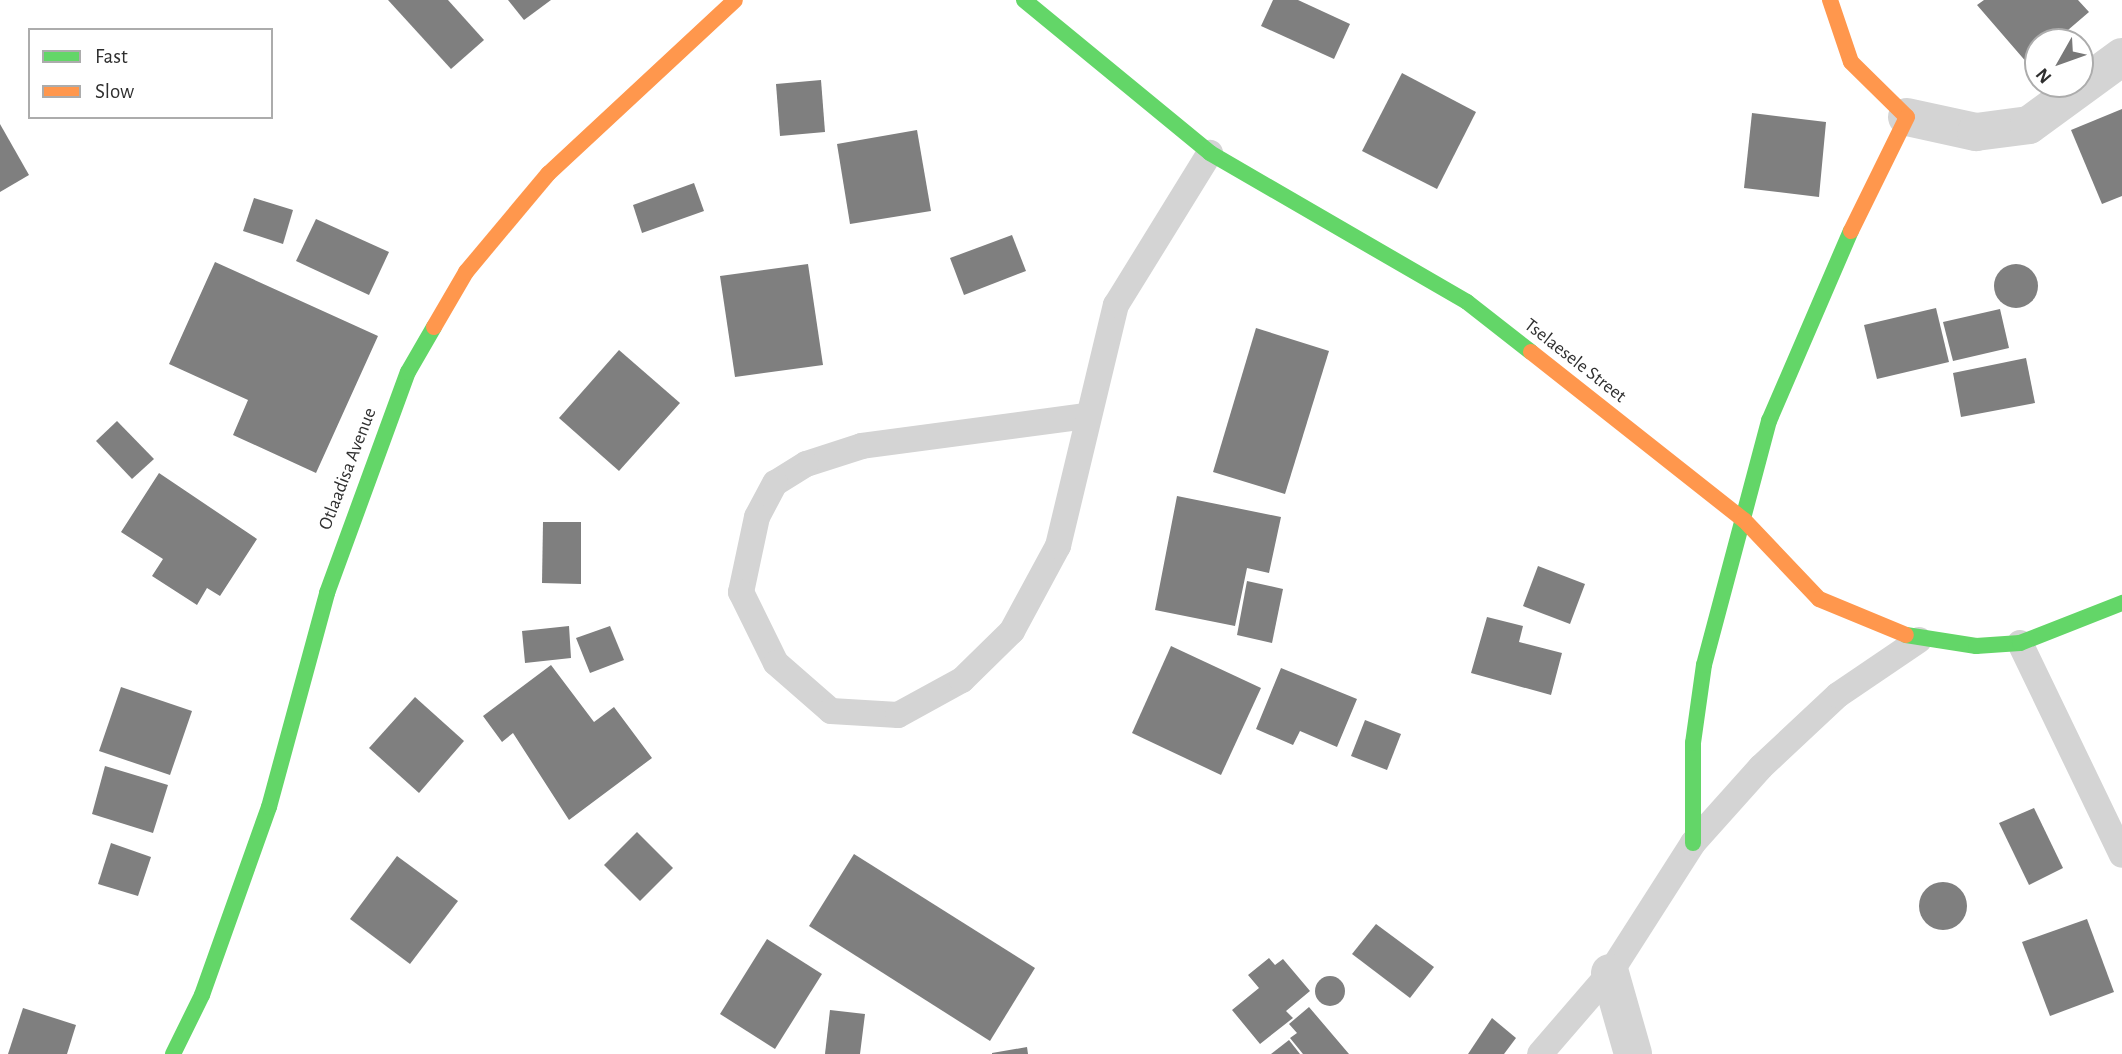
<!DOCTYPE html>
<style>
body{margin:0}
#map{position:relative;width:2122px;height:1054px;overflow:hidden;background:#fff;font-family:"Alegreya Sans",sans-serif}
div>[style]{position:absolute}
.building>*{inset:0;background:#7f7f7f}
.round{border-radius:50%}
.lane>*{height:26px;margin:-13px;padding:0 13px;transform-origin:13px;border-radius:13px;background:#d4d4d4}
.street>*{height:38px;margin:-19px;padding:0 19px;transform-origin:19px;border-radius:19px;background:#d4d4d4}
.fast>*{height:16px;margin:-8px;padding:0 8px;transform-origin:8px;border-radius:8px;background:#63d668}
.slow>*{height:16px;margin:-8px;padding:0 8px;transform-origin:8px;border-radius:8px;background:#ff974d}
span{translate:-50% -50%;white-space:nowrap;text-align:center;line-height:1.15;-webkit-text-stroke:7px #fff;paint-order:stroke}
.street-label{font-size:19px;color:#2f2f2f}
.legend{position:absolute;left:28px;top:28px;width:245px;height:91px;box-sizing:border-box;background:#fff;border:2px solid #acacac;margin:0;padding:9px 12px;list-style:none;font-size:21px;color:#2f2f2f}
.legend li{display:flex;align-items:center;gap:14px;height:35px}
.legend b{width:35px;border:2px solid #acacac}
.north{position:absolute;left:2024px;top:28px;width:70px;height:70px;box-sizing:border-box;background:#fff;border:2px solid #acacac;border-radius:50%;rotate:230deg;font-size:19px;font-weight:700;line-height:28px;text-align:center;color:#2f2f2f}
.north::after{content:'';display:block;margin:auto;width:24px;height:32px;background:#787878;clip-path:polygon(50% 0,100% 100%,50% 72%,0 100%)}
</style>
<div id="map">
<div class="building">
<i style="clip-path:polygon(388px 0,448px 0,484px 40px,451px 69px)"></i>
<i style="clip-path:polygon(508px 0,551px 0,524px 20px)"></i>
<i style="clip-path:polygon(1273px 0,1298px 0,1350px 24px,1334px 59px,1261px 26px)"></i>
<i style="clip-path:polygon(1984px 0,2078px 0,2089px 12px,2054px 42px,2038px 42px,2038px 56px,2028px 64px,1977px 5px)"></i>
<i style="clip-path:polygon(1402px 73px,1476px 112px,1437px 189px,1362px 151px)"></i>
<i style="clip-path:polygon(821px 80px,825px 132px,780px 136px,776px 84px)"></i>
<i style="clip-path:polygon(2122px 109px,2122px 196px,2102px 204px,2071px 130px)"></i>
<i style="clip-path:polygon(1752px 113px,1826px 122px,1819px 197px,1744px 188px)"></i>
<i style="clip-path:polygon(0 124px,29px 175px,0 192px)"></i>
<i style="clip-path:polygon(917px 130px,931px 211px,850px 224px,837px 144px)"></i>
<i style="clip-path:polygon(694px 183px,704px 211px,642px 233px,633px 205px)"></i>
<i style="clip-path:polygon(254px 198px,293px 210px,283px 244px,243px 231px)"></i>
<i style="clip-path:polygon(316px 219px,389px 252px,369px 295px,296px 261px)"></i>
<i style="clip-path:polygon(1012px 235px,1026px 271px,964px 295px,950px 258px)"></i>
<i style="clip-path:polygon(215px 262px,378px 336px,316px 473px,233px 435px,248px 400px,169px 364px)"></i>
<i class="round" style="left:1994px;top:264px;width:44px;height:44px"></i>
<i style="clip-path:polygon(808px 264px,823px 365px,735px 377px,720px 276px)"></i>
<i style="clip-path:polygon(1936px 308px,1949px 362px,1877px 379px,1864px 325px)"></i>
<i style="clip-path:polygon(2000px 309px,2009px 348px,1953px 361px,1943px 322px)"></i>
<i style="clip-path:polygon(1256px 328px,1329px 351px,1285px 494px,1213px 472px)"></i>
<i style="clip-path:polygon(619px 350px,680px 403px,619px 471px,559px 418px)"></i>
<i style="clip-path:polygon(2026px 358px,2035px 403px,1961px 417px,1953px 373px)"></i>
<i style="clip-path:polygon(117px 421px,154px 459px,132px 479px,96px 441px)"></i>
<i style="clip-path:polygon(159px 473px,257px 539px,220px 596px,207px 588px,197px 605px,152px 576px,163px 559px,121px 532px)"></i>
<i style="clip-path:polygon(1177px 496px,1281px 517px,1269px 573px,1247px 568px,1235px 626px,1155px 610px)"></i>
<i style="clip-path:polygon(543px 522px,581px 522px,581px 584px,542px 583px)"></i>
<i style="clip-path:polygon(1538px 566px,1585px 584px,1570px 624px,1523px 606px)"></i>
<i style="clip-path:polygon(1247px 581px,1283px 589px,1272px 643px,1237px 635px)"></i>
<i style="clip-path:polygon(1487px 617px,1523px 626px,1519px 642px,1562px 653px,1551px 695px,1471px 673px)"></i>
<i style="clip-path:polygon(569px 626px,571px 658px,525px 663px,522px 631px)"></i>
<i style="clip-path:polygon(610px 626px,624px 660px,590px 673px,576px 638px)"></i>
<i style="clip-path:polygon(1171px 646px,1261px 688px,1221px 775px,1132px 733px)"></i>
<i style="clip-path:polygon(551px 665px,594px 722px,614px 707px,652px 758px,569px 820px,513px 733px,502px 742px,483px 716px)"></i>
<i style="clip-path:polygon(1281px 668px,1357px 699px,1337px 747px,1300px 731px,1293px 745px,1256px 729px)"></i>
<i style="clip-path:polygon(121px 687px,192px 711px,170px 775px,99px 751px)"></i>
<i style="clip-path:polygon(415px 697px,464px 741px,419px 793px,369px 748px)"></i>
<i style="clip-path:polygon(1365px 720px,1401px 734px,1387px 770px,1351px 756px)"></i>
<i style="clip-path:polygon(105px 766px,168px 785px,153px 833px,92px 814px)"></i>
<i style="clip-path:polygon(2034px 808px,2063px 868px,2029px 885px,1999px 823px)"></i>
<i style="clip-path:polygon(637px 832px,673px 868px,640px 901px,604px 865px)"></i>
<i style="clip-path:polygon(111px 843px,151px 857px,138px 896px,98px 884px)"></i>
<i style="clip-path:polygon(854px 854px,1035px 968px,990px 1041px,809px 926px)"></i>
<i style="clip-path:polygon(397px 856px,458px 901px,410px 964px,350px 919px)"></i>
<i class="round" style="left:1919px;top:882px;width:48px;height:48px"></i>
<i style="clip-path:polygon(2087px 919px,2114px 992px,2050px 1016px,2022px 942px)"></i>
<i style="clip-path:polygon(1376px 924px,1434px 967px,1410px 998px,1352px 954px)"></i>
<i style="clip-path:polygon(767px 939px,822px 974px,775px 1049px,720px 1014px)"></i>
<i style="clip-path:polygon(1269px 958px,1275px 965px,1283px 959px,1310px 991px,1286px 1011px,1293px 1018px,1260px 1044px,1232px 1010px,1259px 988px,1248px 975px)"></i>
<i class="round" style="left:1315px;top:976px;width:30px;height:30px"></i>
<i style="clip-path:polygon(1309px 1007px,1349px 1054px,1303px 1054px,1290px 1038px,1297px 1033px,1289px 1024px)"></i>
<i style="clip-path:polygon(23px 1008px,76px 1025px,67px 1054px,8px 1054px)"></i>
<i style="clip-path:polygon(830px 1010px,865px 1014px,860px 1054px,825px 1054px)"></i>
<i style="clip-path:polygon(1492px 1018px,1516px 1038px,1504px 1054px,1468px 1054px)"></i>
<i style="clip-path:polygon(1289px 1040px,1300px 1054px,1271px 1054px)"></i>
<i style="clip-path:polygon(1027px 1047px,1028px 1054px,992px 1054px,992px 1053px)"></i>
</div>
<div class="lane">
<i style="left:1086px;top:416px;width:226px;rotate:172.4deg"></i>
<i style="left:862px;top:446px;width:59px;rotate:162.2deg"></i>
<i style="left:806px;top:464px;width:36px;rotate:148deg"></i>
<i style="left:775px;top:483px;width:38px;rotate:118deg"></i>
<i style="left:757px;top:517px;width:77px;rotate:102deg"></i>
<i style="left:741px;top:592px;width:79px;rotate:63.8deg"></i>
<i style="left:776px;top:663px;width:73px;rotate:41.1deg"></i>
<i style="left:831px;top:711px;width:67px;rotate:3.4deg"></i>
<i style="left:898px;top:715px;width:73px;rotate:-28.7deg"></i>
<i style="left:962px;top:680px;width:70px;rotate:-44.4deg"></i>
<i style="left:1012px;top:631px;width:97px;rotate:-61.6deg"></i>
<i style="left:1058px;top:546px;width:248px;rotate:-76.5deg"></i>
<i style="left:1116px;top:305px;width:179px;rotate:-58.3deg"></i>
<i style="left:2020px;top:643px;width:235px;rotate:64.3deg"></i>
<i style="left:1540px;top:1054px;width:107px;rotate:-49.2deg"></i>
<i style="left:1610px;top:973px;width:154px;rotate:-57.4deg"></i>
<i style="left:1693px;top:843px;width:102px;rotate:-48.2deg"></i>
<i style="left:1761px;top:767px;width:105px;rotate:-43.1deg"></i>
<i style="left:1838px;top:695px;width:98px;rotate:-34.2deg"></i>
</div>
<div class="street">
<i style="left:1907px;top:117px;width:71px;rotate:12.3deg"></i>
<i style="left:1976px;top:132px;width:53px;rotate:-7.5deg"></i>
<i style="left:2029px;top:125px;width:115px;rotate:-36.2deg"></i>
<i style="left:1610px;top:973px;width:84px;rotate:74.1deg"></i>
</div>
<div class="fast">
<i style="left:1024px;top:0;width:241px;rotate:39.4deg"></i>
<i style="left:1210px;top:153px;width:297px;rotate:30.1deg"></i>
<i style="left:1467px;top:302px;width:81px;rotate:38deg"></i>
<i style="left:1906px;top:635px;width:71px;rotate:8.9deg"></i>
<i style="left:1976px;top:646px;width:44px;rotate:-3.9deg"></i>
<i style="left:2020px;top:643px;width:110px;rotate:-21.4deg"></i>
<i style="left:1693px;top:843px;width:100px;rotate:-90deg"></i>
<i style="left:1693px;top:743px;width:79px;rotate:-82deg"></i>
<i style="left:1704px;top:665px;width:253px;rotate:-75.1deg"></i>
<i style="left:1769px;top:421px;width:207px;rotate:-66.7deg"></i>
<i style="left:173px;top:1054px;width:66px;rotate:-63.8deg"></i>
<i style="left:202px;top:995px;width:200px;rotate:-70.4deg"></i>
<i style="left:269px;top:807px;width:222px;rotate:-74.8deg"></i>
<i style="left:327px;top:593px;width:235px;rotate:-69.9deg"></i>
<i style="left:408px;top:372px;width:52px;rotate:-60deg"></i>
</div>
<div class="slow">
<i style="left:1830px;top:0;width:65px;rotate:71.3deg"></i>
<i style="left:1851px;top:62px;width:78px;rotate:44.5deg"></i>
<i style="left:1907px;top:117px;width:127px;rotate:116.2deg"></i>
<i style="left:434px;top:327px;width:64px;rotate:-59.8deg"></i>
<i style="left:466px;top:272px;width:128px;rotate:-50.1deg"></i>
<i style="left:548px;top:174px;width:255px;rotate:-42.9deg"></i>
<i style="left:1531px;top:352px;width:271px;rotate:38.3deg"></i>
<i style="left:1744px;top:520px;width:109px;rotate:46.5deg"></i>
<i style="left:1819px;top:599px;width:94px;rotate:22.5deg"></i>
</div>
<div class="street-label">
<span style="left:1575px;top:361px;rotate:38deg">Tselaesele Street</span>
<span style="left:348px;top:469px;rotate:-69deg">Otlaadisa Avenue</span>
</div>
<ul class="legend">
<li><b style="height:9px;background:#63d668"></b>Fast</li>
<li><b style="height:9px;background:#ff974d"></b>Slow</li>
</ul>
<div class="north">N</div>
</div>
